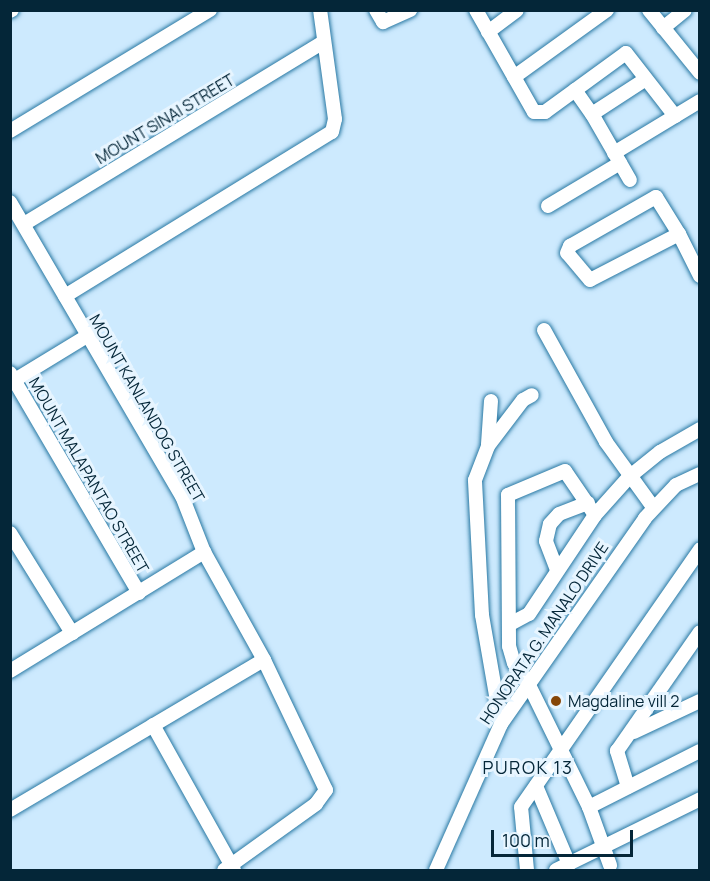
<!DOCTYPE html>
<style>
body{margin:0}
#map{position:relative;width:710px;height:881px;overflow:hidden;background:#cdeafe;font-family:Manrope,sans-serif}
div>[style]{position:absolute}
.roads{filter:drop-shadow(0 0 2px #2878a3) drop-shadow(0 0 2px #2878a3)}
.minor>*{height:14px;margin:-7px;padding:0 7px;transform-origin:7px;border-radius:7px;background:#fff}
.dots>*{width:16px;height:16px;translate:-50% -50%;box-sizing:border-box;border:3px solid #e7f5ff;border-radius:50%}
span{translate:-50% -50%;white-space:nowrap;text-align:center;line-height:1.15;-webkit-text-stroke:6px #e7f5ff;paint-order:stroke}
.street-label{font-size:16px;color:#042638}
.poi-label{font-size:16px;color:#042638}
.left{translate:0 -50%;text-align:left}
.neighbourhood-label{font-size:18px;color:#042638;letter-spacing:1.5px}
.frame{position:absolute;inset:0;border:12px solid #042638;pointer-events:none}
.scale{position:absolute;left:491px;top:830px;width:142px;height:27px;box-sizing:border-box;border:3px solid #042638;border-top:0;padding-left:8px;font-size:18px;line-height:21px;white-space:nowrap;color:#042638;-webkit-text-stroke:4px #e7f5ff;paint-order:stroke}
</style>
<div id="map">
<div class="roads">
<div class="minor">
<i style="left:376px;top:10px;width:14px;rotate:60deg"></i>
<i style="left:383px;top:22px;width:30px;rotate:-24deg"></i>
<i style="left:476px;top:10px;width:117px;rotate:60.4deg"></i>
<i style="left:534px;top:112px;width:11px"></i>
<i style="left:545px;top:112px;width:100px;rotate:-36.1deg"></i>
<i style="left:626px;top:53px;width:80px;rotate:52.1deg"></i>
<i style="left:649px;top:10px;width:81px;rotate:51deg"></i>
<i style="left:10px;top:11px;width:2px;rotate:-27deg"></i>
<i style="left:663px;top:28px;width:28px;rotate:-39deg"></i>
<i style="left:488px;top:32px;width:36px;rotate:-37deg"></i>
<i style="left:514px;top:77px;width:115px;rotate:-35.8deg"></i>
<i style="left:575px;top:90px;width:29px;rotate:55deg"></i>
<i style="left:592px;top:114px;width:64px;rotate:-32.9deg"></i>
<i style="left:592px;top:114px;width:76px;rotate:60.1deg"></i>
<i style="left:10px;top:131px;width:234px;rotate:-31.2deg"></i>
<i style="left:614px;top:153px;width:100px;rotate:-31.2deg"></i>
<i style="left:10px;top:202px;width:341px;rotate:59.7deg"></i>
<i style="left:182px;top:496px;width:60px;rotate:68.6deg"></i>
<i style="left:204px;top:552px;width:124px;rotate:60.9deg"></i>
<i style="left:264px;top:660px;width:144px;rotate:64.5deg"></i>
<i style="left:326px;top:790px;width:17px;rotate:126deg"></i>
<i style="left:316px;top:804px;width:113px;rotate:144.3deg"></i>
<i style="left:548px;top:206px;width:84px;rotate:-30.8deg"></i>
<i style="left:24px;top:224px;width:350px;rotate:-31.3deg"></i>
<i style="left:679px;top:234px;width:100px;rotate:152.7deg"></i>
<i style="left:590px;top:280px;width:35px;rotate:-130deg"></i>
<i style="left:567px;top:253px;width:8px;rotate:-67deg"></i>
<i style="left:570px;top:246px;width:99px;rotate:-29.7deg"></i>
<i style="left:656px;top:197px;width:44px;rotate:58.1deg"></i>
<i style="left:679px;top:234px;width:47px;rotate:63.4deg"></i>
<i style="left:65px;top:296px;width:313px;rotate:-31.6deg"></i>
<i style="left:332px;top:132px;width:13px;rotate:-77deg"></i>
<i style="left:335px;top:119px;width:110px;rotate:-97.8deg"></i>
<i style="left:544px;top:330px;width:128px;rotate:61deg"></i>
<i style="left:606px;top:442px;width:80px;rotate:54.1deg"></i>
<i style="left:10px;top:373px;width:255px;rotate:59.6deg"></i>
<i style="left:10px;top:383px;width:90px;rotate:-31.4deg"></i>
<i style="left:488px;top:444px;width:43px;rotate:-86deg"></i>
<i style="left:595px;top:515px;width:53px;rotate:-124.3deg"></i>
<i style="left:565px;top:471px;width:62px;rotate:157.2deg"></i>
<i style="left:508px;top:495px;width:151px;rotate:89.6deg"></i>
<i style="left:509px;top:646px;width:18px;rotate:74deg"></i>
<i style="left:514px;top:663px;width:24px;rotate:55deg"></i>
<i style="left:528px;top:683px;width:138px;rotate:63.8deg"></i>
<i style="left:589px;top:807px;width:62px;rotate:70.1deg"></i>
<i style="left:10px;top:533px;width:118px;rotate:58.2deg"></i>
<i style="left:557px;top:570px;width:31px;rotate:-111deg"></i>
<i style="left:546px;top:541px;width:17px;rotate:-77deg"></i>
<i style="left:550px;top:524px;width:13px;rotate:-48deg"></i>
<i style="left:559px;top:514px;width:31px;rotate:-21deg"></i>
<i style="left:510px;top:624px;width:21px;rotate:-28deg"></i>
<i style="left:529px;top:614px;width:119px;rotate:-56.3deg"></i>
<i style="left:595px;top:515px;width:51px;rotate:-48.2deg"></i>
<i style="left:629px;top:477px;width:40px;rotate:-39deg"></i>
<i style="left:660px;top:452px;width:46px;rotate:-29.9deg"></i>
<i style="left:10px;top:671px;width:228px;rotate:-31.5deg"></i>
<i style="left:501px;top:724px;width:111px;rotate:-99.9deg"></i>
<i style="left:482px;top:615px;width:135px;rotate:-93deg"></i>
<i style="left:475px;top:480px;width:36px;rotate:-69deg"></i>
<i style="left:488px;top:446px;width:58px;rotate:-52.7deg"></i>
<i style="left:523px;top:400px;width:10px;rotate:-29deg"></i>
<i style="left:153px;top:725px;width:166px;rotate:60.8deg"></i>
<i style="left:634px;top:732px;width:73px;rotate:-25.2deg"></i>
<i style="left:536px;top:786px;width:85px;rotate:67.1deg"></i>
<i style="left:628px;top:787px;width:38px;rotate:-107deg"></i>
<i style="left:617px;top:751px;width:145px;rotate:-55.1deg"></i>
<i style="left:589px;top:807px;width:124px;rotate:-26.8deg"></i>
<i style="left:10px;top:810px;width:295px;rotate:-30.6deg"></i>
<i style="left:436px;top:870px;width:160px;rotate:-66deg"></i>
<i style="left:501px;top:724px;width:251px;rotate:-55deg"></i>
<i style="left:645px;top:518px;width:45px;rotate:-46.8deg"></i>
<i style="left:676px;top:485px;width:26px;rotate:-25deg"></i>
<i style="left:527px;top:870px;width:63px;rotate:-95.4deg"></i>
<i style="left:521px;top:807px;width:314px;rotate:-55.2deg"></i>
<i style="left:556px;top:870px;width:161px;rotate:-26.2deg"></i>
</div>
</div>
<div class="dots">
<i style="left:556px;top:701px;background:#854608"></i>
</div>
<div class="street-label">
<span style="left:165px;top:119px;rotate:-31deg">MOUNT SINAI STREET</span>
<span style="left:147px;top:408px;rotate:60deg">MOUNT KANLANDOG STREET</span>
<span style="left:89px;top:475px;rotate:60deg">MOUNT MALAPANTAO STREET</span>
<span style="left:544px;top:633px;rotate:-56deg">HONORATA G. MANALO DRIVE</span>
</div>
<div class="poi-label">
<span class="left" style="left:568px;top:701px">Magdaline vill 2</span>
</div>
<div class="neighbourhood-label">
<span style="left:528px;top:767px">PUROK 13</span>
</div>
<div class="frame"></div>
<div class="scale">100 m</div>
</div>
